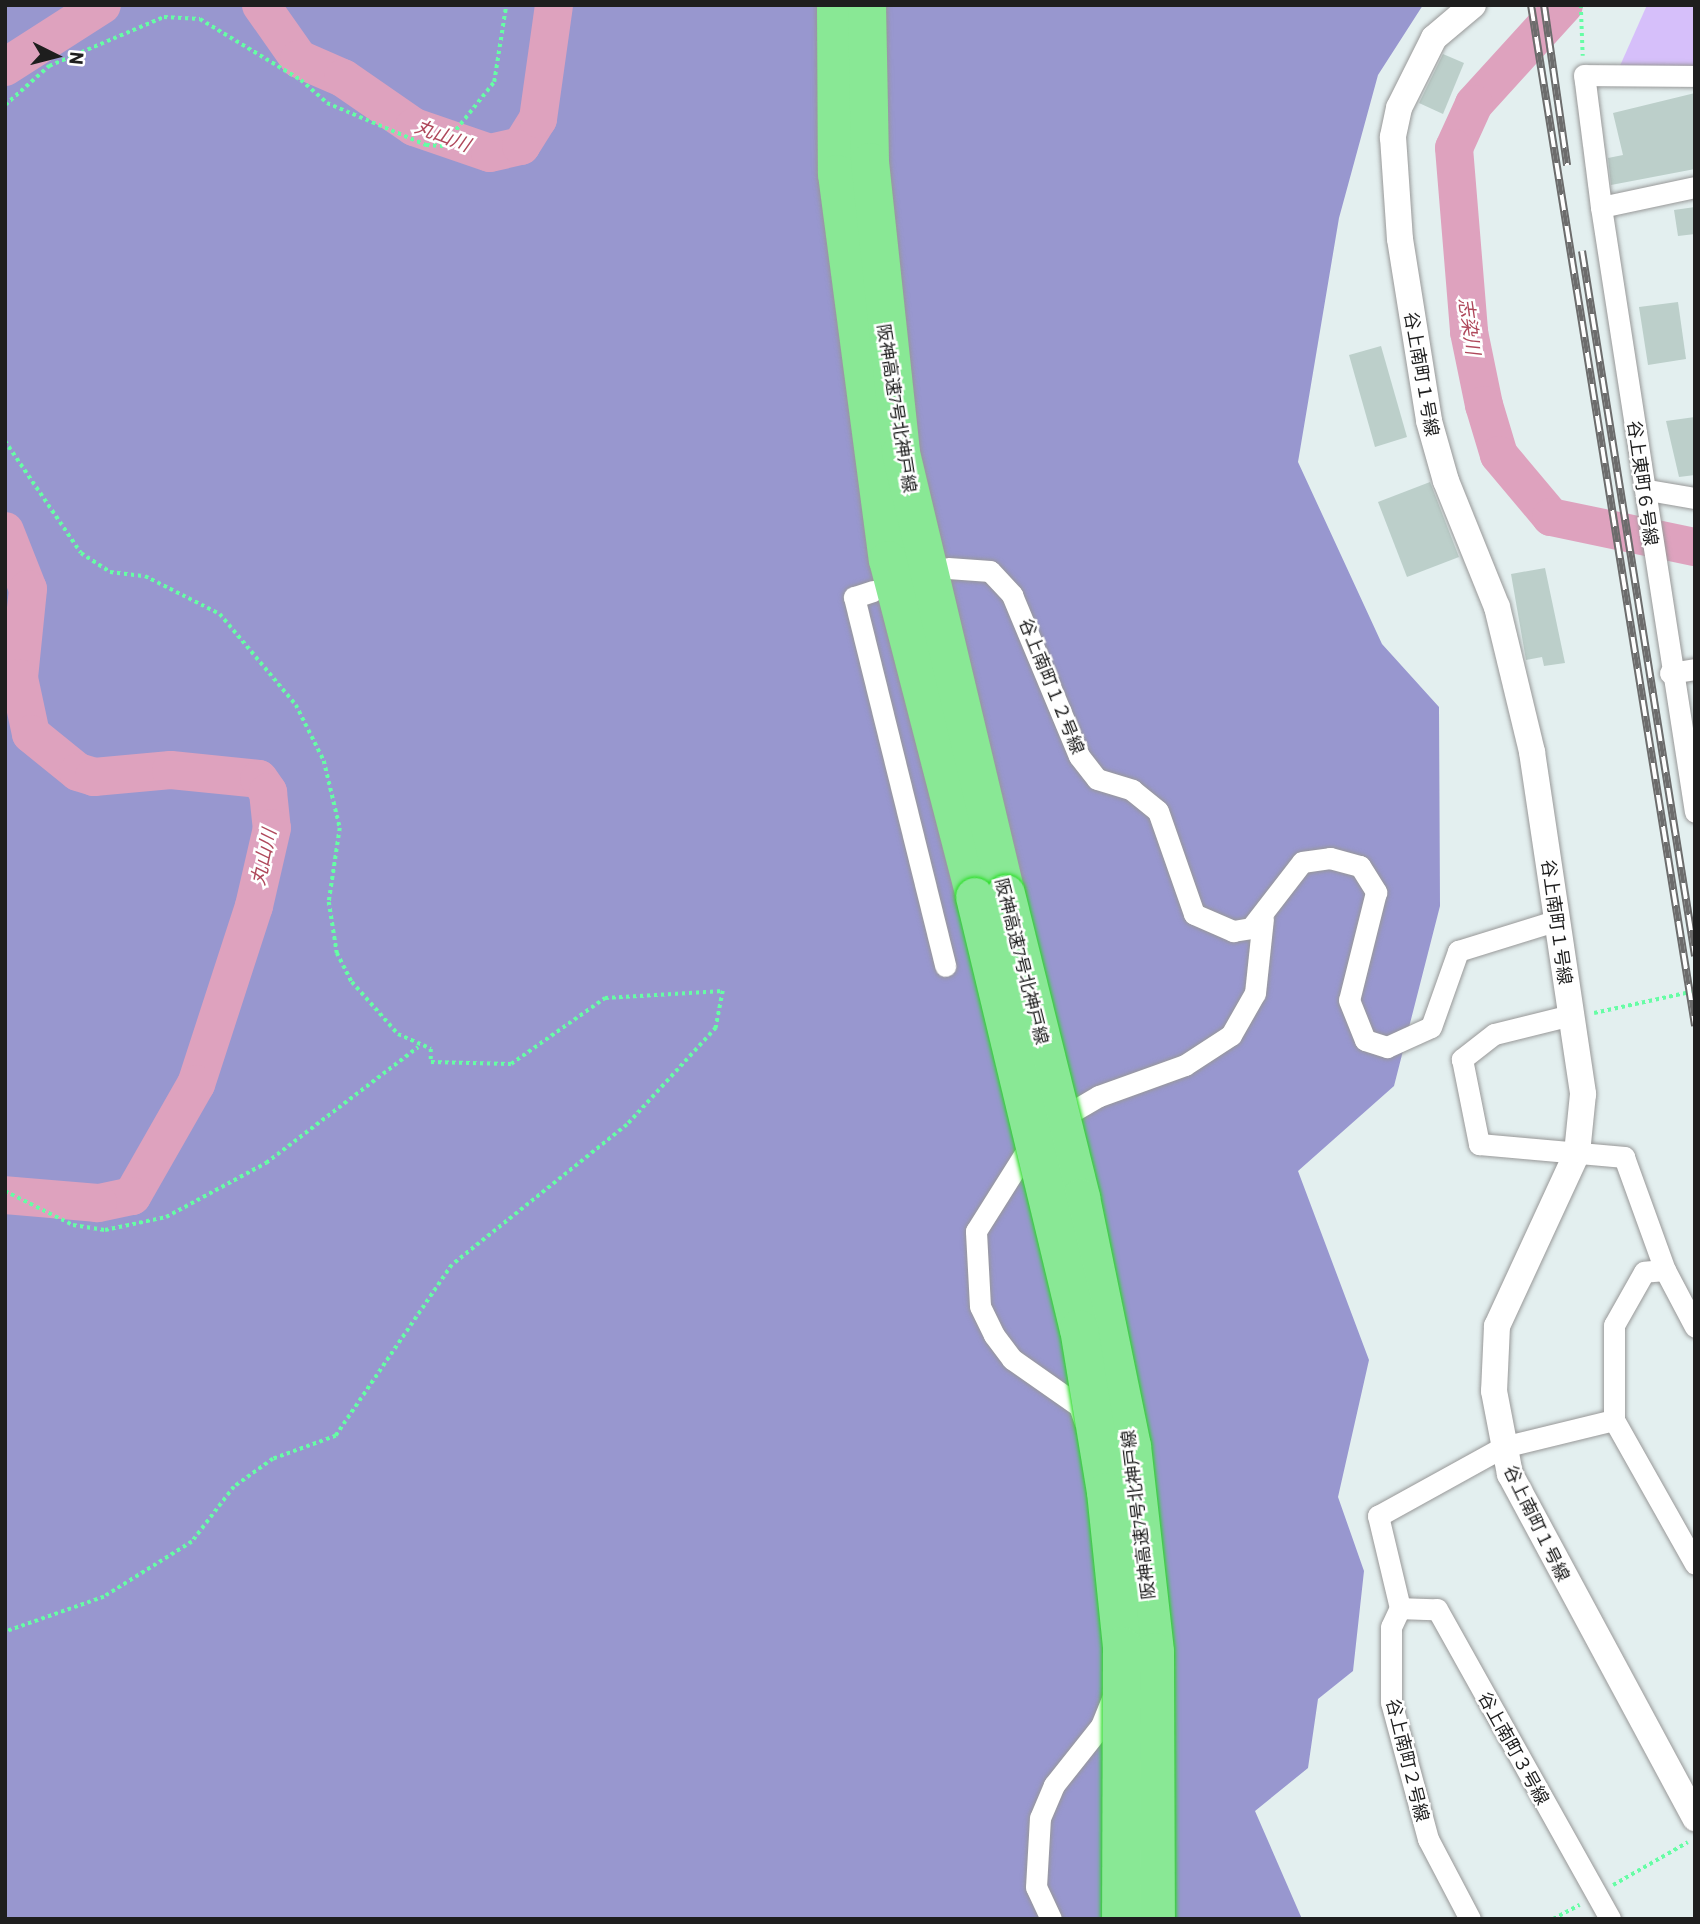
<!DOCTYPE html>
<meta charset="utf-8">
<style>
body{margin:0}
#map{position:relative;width:1700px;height:1924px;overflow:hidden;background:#e3efef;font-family:Barlow,"Noto Sans JP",sans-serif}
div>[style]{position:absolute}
.forest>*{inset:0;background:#9897cf}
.park>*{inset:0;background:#d6bffa}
.river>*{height:38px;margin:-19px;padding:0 19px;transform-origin:19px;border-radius:19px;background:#dea2be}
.building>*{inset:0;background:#bccfca}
.path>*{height:3.5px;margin-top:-1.75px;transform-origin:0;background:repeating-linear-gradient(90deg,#66fda5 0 3.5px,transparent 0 7px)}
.roads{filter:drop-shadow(0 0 2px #989898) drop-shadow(0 0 2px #989898)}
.minor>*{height:21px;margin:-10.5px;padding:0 10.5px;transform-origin:10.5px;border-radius:10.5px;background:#fff}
.tertiary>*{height:26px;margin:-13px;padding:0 13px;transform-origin:13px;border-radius:13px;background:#fff}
.motorway>*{height:38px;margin:-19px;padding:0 19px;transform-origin:19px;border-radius:19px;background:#89e895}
.rail>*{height:8px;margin-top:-4px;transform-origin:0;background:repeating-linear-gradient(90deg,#fff 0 16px,#6c6c6c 0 32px);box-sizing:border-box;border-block:2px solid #6c6c6c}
.bridges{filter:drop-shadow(0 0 2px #25dd20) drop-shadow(0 0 2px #25dd20)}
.motorway-bridge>*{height:38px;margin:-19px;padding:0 19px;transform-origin:19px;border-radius:19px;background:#89e895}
span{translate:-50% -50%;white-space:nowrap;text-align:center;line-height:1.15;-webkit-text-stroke:5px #fff;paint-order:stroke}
.street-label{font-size:18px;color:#1e1e1e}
.water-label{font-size:19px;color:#af485b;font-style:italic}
.frame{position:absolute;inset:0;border:7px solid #1e1e1e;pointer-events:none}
.north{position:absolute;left:21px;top:21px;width:70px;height:70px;-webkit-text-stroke:5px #fff;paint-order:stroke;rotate:96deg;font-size:19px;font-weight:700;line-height:28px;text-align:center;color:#1e1e1e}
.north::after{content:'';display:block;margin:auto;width:24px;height:32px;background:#1e1e1e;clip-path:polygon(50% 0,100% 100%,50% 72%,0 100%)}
</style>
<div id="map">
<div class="forest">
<i style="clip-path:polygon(5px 5px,1423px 5px,1378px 75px,1339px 218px,1298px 462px,1382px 644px,1439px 707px,1440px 906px,1394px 1086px,1298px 1171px,1369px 1360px,1338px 1497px,1364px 1571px,1353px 1671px,1318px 1699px,1308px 1768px,1255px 1811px,1302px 1919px,5px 1919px)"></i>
</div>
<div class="park">
<i style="clip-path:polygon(1647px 5px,1695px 5px,1695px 68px,1619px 68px)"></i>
</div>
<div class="river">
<i style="left:261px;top:5px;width:66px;rotate:54.9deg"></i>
<i style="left:299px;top:59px;width:48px;rotate:23.4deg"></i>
<i style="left:343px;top:78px;width:86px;rotate:34.6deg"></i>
<i style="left:414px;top:127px;width:80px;rotate:18.9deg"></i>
<i style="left:490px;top:153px;width:32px;rotate:-13deg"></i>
<i style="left:521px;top:146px;width:32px;rotate:-58deg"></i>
<i style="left:538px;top:119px;width:115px;rotate:-82deg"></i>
<i style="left:1564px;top:5px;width:134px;rotate:132.3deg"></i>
<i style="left:1474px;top:104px;width:48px;rotate:114.4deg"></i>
<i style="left:1454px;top:148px;width:185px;rotate:85.3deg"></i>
<i style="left:1469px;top:332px;width:75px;rotate:78.4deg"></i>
<i style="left:1484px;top:405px;width:52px;rotate:73.3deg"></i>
<i style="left:1499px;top:455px;width:81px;rotate:50deg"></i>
<i style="left:1551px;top:517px;width:147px;rotate:11.8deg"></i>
<i style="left:5px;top:67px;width:115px;rotate:-32.6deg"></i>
<i style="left:5px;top:531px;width:62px;rotate:68.4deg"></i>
<i style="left:28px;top:589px;width:89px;rotate:95.8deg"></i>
<i style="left:19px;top:678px;width:57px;rotate:77.9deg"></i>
<i style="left:31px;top:734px;width:60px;rotate:39deg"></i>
<i style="left:78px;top:772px;width:17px;rotate:17deg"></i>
<i style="left:94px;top:777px;width:77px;rotate:-5.2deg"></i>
<i style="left:171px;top:770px;width:88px;rotate:5.8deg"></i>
<i style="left:259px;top:779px;width:16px;rotate:55deg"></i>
<i style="left:268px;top:792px;width:36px;rotate:84deg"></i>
<i style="left:272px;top:828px;width:80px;rotate:103deg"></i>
<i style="left:254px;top:906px;width:187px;rotate:108deg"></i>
<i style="left:196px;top:1084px;width:129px;rotate:119.7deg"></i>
<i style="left:132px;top:1196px;width:35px;rotate:168deg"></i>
<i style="left:98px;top:1203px;width:93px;rotate:-175.1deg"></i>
</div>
<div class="building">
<i style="clip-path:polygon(1443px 54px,1464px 63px,1443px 114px,1419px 103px)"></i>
<i style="clip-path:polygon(1695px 93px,1695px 169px,1611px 185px,1608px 158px,1623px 155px,1613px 113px)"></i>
<i style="clip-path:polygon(1695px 207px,1695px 234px,1678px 236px,1674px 210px)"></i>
<i style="clip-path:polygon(1678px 302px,1686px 359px,1648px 365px,1639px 307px)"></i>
<i style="clip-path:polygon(1381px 346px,1407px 437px,1375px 447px,1349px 355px)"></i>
<i style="clip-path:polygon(1695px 417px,1695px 475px,1679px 477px,1666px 421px)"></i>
<i style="clip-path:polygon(1430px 482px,1459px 557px,1407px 577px,1378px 502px)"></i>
<i style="clip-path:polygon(1545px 568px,1565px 663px,1544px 666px,1542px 657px,1526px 660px,1511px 574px)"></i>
</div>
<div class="path">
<i style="left:1581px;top:5px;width:51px;rotate:87.8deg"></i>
<i style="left:5px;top:105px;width:59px;rotate:-41.6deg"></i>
<i style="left:49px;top:66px;width:125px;rotate:-23.1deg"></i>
<i style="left:164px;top:17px;width:36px;rotate:3deg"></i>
<i style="left:200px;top:19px;width:118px;rotate:31.1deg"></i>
<i style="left:301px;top:80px;width:35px;rotate:41deg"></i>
<i style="left:327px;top:103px;width:108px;rotate:23deg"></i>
<i style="left:426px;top:145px;width:17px;rotate:3deg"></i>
<i style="left:443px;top:146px;width:82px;rotate:-51.4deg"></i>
<i style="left:494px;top:82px;width:78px;rotate:-81.1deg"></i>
<i style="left:5px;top:441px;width:135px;rotate:55.8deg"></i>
<i style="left:81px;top:553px;width:35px;rotate:33deg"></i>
<i style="left:110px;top:572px;width:35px;rotate:7deg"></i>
<i style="left:145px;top:576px;width:84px;rotate:26.9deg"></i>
<i style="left:220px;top:614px;width:119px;rotate:50.1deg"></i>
<i style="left:296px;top:705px;width:63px;rotate:63.4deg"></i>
<i style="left:324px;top:761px;width:69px;rotate:76.6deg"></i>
<i style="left:340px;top:828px;width:75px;rotate:98.5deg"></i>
<i style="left:329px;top:902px;width:52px;rotate:81.1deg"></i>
<i style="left:337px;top:953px;width:33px;rotate:63deg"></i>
<i style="left:352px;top:982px;width:69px;rotate:48.5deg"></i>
<i style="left:398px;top:1034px;width:36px;rotate:24deg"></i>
<i style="left:431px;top:1049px;width:13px;rotate:90deg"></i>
<i style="left:431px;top:1062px;width:80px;rotate:1.4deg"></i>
<i style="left:511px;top:1064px;width:115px;rotate:-35.1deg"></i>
<i style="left:605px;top:998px;width:118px;rotate:-3.4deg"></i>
<i style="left:723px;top:991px;width:38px;rotate:101deg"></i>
<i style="left:716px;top:1028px;width:132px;rotate:132.5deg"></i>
<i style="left:627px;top:1125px;width:224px;rotate:141.3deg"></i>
<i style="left:452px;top:1265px;width:207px;rotate:124.2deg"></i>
<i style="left:336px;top:1436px;width:67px;rotate:159.9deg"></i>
<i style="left:273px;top:1459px;width:48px;rotate:144.3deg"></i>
<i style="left:234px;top:1487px;width:69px;rotate:127.4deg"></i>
<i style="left:192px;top:1542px;width:104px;rotate:148deg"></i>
<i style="left:104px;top:1597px;width:105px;rotate:160.5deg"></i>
<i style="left:1594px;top:1013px;width:103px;rotate:-12.3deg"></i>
<i style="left:5px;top:1191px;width:76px;rotate:26.6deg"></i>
<i style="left:73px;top:1225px;width:32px;rotate:9deg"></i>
<i style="left:105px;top:1230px;width:62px;rotate:-12deg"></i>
<i style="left:166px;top:1217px;width:114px;rotate:-28.4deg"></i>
<i style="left:266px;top:1163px;width:191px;rotate:-37.3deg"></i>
<i style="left:1613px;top:1885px;width:86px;rotate:-29.8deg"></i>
<i style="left:1553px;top:1919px;width:30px;rotate:-28deg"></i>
</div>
<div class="roads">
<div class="minor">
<i style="left:1695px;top:187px;width:96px;rotate:168deg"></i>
<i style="left:1601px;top:207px;width:612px;rotate:81.17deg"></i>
<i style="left:1601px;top:207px;width:133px;rotate:-97.3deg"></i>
<i style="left:1584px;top:75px;width:111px;rotate:0.5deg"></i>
<i style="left:1648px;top:490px;width:48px;rotate:9.7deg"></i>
<i style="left:948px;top:568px;width:42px;rotate:4.1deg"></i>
<i style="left:990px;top:571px;width:33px;rotate:47deg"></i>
<i style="left:1012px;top:595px;width:174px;rotate:67.4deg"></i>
<i style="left:1079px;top:756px;width:29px;rotate:52deg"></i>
<i style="left:1097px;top:779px;width:37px;rotate:17deg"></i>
<i style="left:1132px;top:790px;width:33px;rotate:39deg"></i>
<i style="left:1158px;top:811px;width:109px;rotate:70.7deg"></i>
<i style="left:1194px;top:914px;width:43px;rotate:23.6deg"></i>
<i style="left:1233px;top:931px;width:18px;rotate:-9deg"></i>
<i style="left:1251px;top:928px;width:83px;rotate:-52.3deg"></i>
<i style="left:1302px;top:862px;width:28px;rotate:-8deg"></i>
<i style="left:1330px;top:858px;width:31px;rotate:15deg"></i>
<i style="left:1360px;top:866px;width:31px;rotate:58deg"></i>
<i style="left:1376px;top:892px;width:111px;rotate:104deg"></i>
<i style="left:1349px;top:1000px;width:43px;rotate:68.2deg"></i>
<i style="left:1365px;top:1040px;width:23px;rotate:18deg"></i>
<i style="left:1387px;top:1047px;width:48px;rotate:-24.4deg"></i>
<i style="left:1431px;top:1027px;width:81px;rotate:-70.4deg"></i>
<i style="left:1458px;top:951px;width:102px;rotate:-17.2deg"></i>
<i style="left:873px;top:591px;width:20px;rotate:162deg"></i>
<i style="left:854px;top:597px;width:380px;rotate:76.1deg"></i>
<i style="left:1670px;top:673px;width:25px;rotate:-9deg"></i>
<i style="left:1571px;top:1015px;width:79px;rotate:166.1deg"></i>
<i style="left:1494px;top:1034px;width:41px;rotate:142deg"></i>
<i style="left:1462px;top:1059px;width:87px;rotate:78.7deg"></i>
<i style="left:1479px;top:1144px;width:146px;rotate:5.1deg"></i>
<i style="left:1624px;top:1157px;width:120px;rotate:70.1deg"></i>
<i style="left:1665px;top:1270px;width:64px;rotate:62.2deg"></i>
<i style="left:1665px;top:1270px;width:21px;rotate:175deg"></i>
<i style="left:1644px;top:1272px;width:61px;rotate:119.5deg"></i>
<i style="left:1614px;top:1325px;width:95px;rotate:90deg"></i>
<i style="left:1614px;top:1420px;width:165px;rotate:60.6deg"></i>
<i style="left:1085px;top:1423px;width:18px;rotate:-109deg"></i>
<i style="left:1079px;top:1406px;width:82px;rotate:-145deg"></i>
<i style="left:1012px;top:1359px;width:30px;rotate:-127deg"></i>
<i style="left:994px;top:1335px;width:32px;rotate:-116deg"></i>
<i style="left:980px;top:1306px;width:75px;rotate:-93.1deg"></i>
<i style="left:976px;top:1231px;width:118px;rotate:-57.8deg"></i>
<i style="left:1039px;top:1131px;width:69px;rotate:-30.3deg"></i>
<i style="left:1099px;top:1096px;width:91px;rotate:-19.8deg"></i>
<i style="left:1185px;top:1065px;width:55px;rotate:-33.1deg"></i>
<i style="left:1231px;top:1035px;width:48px;rotate:-60.3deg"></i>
<i style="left:1255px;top:993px;width:75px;rotate:-83.9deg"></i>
<i style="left:1400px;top:1608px;width:37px;rotate:2deg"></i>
<i style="left:1437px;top:1609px;width:355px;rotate:60.8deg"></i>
<i style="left:1051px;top:1919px;width:35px;rotate:-115deg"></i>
<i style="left:1036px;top:1887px;width:69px;rotate:-86.7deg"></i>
<i style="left:1040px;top:1818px;width:36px;rotate:-67deg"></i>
<i style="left:1054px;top:1785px;width:75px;rotate:-51.5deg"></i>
<i style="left:1101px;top:1726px;width:31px;rotate:-68deg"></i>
<i style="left:1470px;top:1919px;width:90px;rotate:-117.7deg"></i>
<i style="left:1428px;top:1839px;width:142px;rotate:-105.1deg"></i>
<i style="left:1391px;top:1702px;width:75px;rotate:-90deg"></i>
<i style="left:1391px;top:1627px;width:21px;rotate:-65deg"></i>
<i style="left:1400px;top:1608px;width:95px;rotate:-103.4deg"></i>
<i style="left:1378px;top:1516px;width:143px;rotate:-28.9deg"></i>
<i style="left:1503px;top:1447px;width:114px;rotate:-13.7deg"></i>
</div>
<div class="tertiary">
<i style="left:1473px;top:5px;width:51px;rotate:139.8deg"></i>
<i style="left:1434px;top:38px;width:78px;rotate:116.6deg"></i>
<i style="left:1399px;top:108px;width:30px;rotate:102deg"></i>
<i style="left:1393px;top:137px;width:102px;rotate:86.1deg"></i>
<i style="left:1400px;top:239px;width:184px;rotate:80.9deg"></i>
<i style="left:1429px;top:421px;width:62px;rotate:74.2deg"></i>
<i style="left:1446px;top:481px;width:136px;rotate:68deg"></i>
<i style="left:1497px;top:607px;width:149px;rotate:76.4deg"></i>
<i style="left:1532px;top:752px;width:346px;rotate:81.5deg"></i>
<i style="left:1583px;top:1094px;width:59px;rotate:95.8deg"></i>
<i style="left:1577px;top:1153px;width:191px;rotate:114.8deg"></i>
<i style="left:1497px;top:1326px;width:65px;rotate:92.6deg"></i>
<i style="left:1494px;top:1391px;width:85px;rotate:79.1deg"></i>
<i style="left:1510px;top:1474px;width:391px;rotate:61.7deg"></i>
</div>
<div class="motorway">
<i style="left:836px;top:5px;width:169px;rotate:89.7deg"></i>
<i style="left:837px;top:174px;width:389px;rotate:82.5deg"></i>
<i style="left:888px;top:560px;width:348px;rotate:75.5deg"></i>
<i style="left:867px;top:5px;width:157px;rotate:88.9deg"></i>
<i style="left:870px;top:162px;width:293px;rotate:83.9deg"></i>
<i style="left:901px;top:453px;width:453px;rotate:76.6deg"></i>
</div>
</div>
<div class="rail">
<i style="left:1531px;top:5px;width:1034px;rotate:80.87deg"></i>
<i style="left:1544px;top:5px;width:162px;rotate:81.8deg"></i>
<i style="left:1582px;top:251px;width:714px;rotate:80.89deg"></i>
</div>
<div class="bridges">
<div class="motorway-bridge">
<i style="left:1006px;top:894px;width:313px;rotate:76.1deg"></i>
<i style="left:1081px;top:1198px;width:253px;rotate:78.4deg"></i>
<i style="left:1132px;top:1446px;width:207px;rotate:83.6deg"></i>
<i style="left:1155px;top:1652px;width:267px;rotate:89.8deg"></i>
<i style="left:975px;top:897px;width:444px;rotate:76.5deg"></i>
<i style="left:1079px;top:1329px;width:165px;rotate:80.6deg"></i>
<i style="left:1106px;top:1492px;width:155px;rotate:84.1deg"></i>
<i style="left:1122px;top:1646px;width:273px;rotate:90.2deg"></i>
</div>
</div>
<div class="street-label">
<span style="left:1422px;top:374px;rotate:80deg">谷上南町１号線</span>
<span style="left:897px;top:408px;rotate:81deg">阪神高速7号北神戸線</span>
<span style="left:1643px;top:483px;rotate:82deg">谷上東町６号線</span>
<span style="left:1052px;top:686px;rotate:68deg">谷上南町１２号線</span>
<span style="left:1557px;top:922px;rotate:82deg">谷上南町１号線</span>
<span style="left:1022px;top:961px;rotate:76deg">阪神高速7号北神戸線</span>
<span style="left:1138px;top:1515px;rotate:-97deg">阪神高速7号北神戸線</span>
<span style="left:1537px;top:1523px;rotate:64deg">谷上南町１号線</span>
<span style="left:1514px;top:1748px;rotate:61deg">谷上南町３号線</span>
<span style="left:1408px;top:1760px;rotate:76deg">谷上南町２号線</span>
</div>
<div class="water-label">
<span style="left:443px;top:135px;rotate:21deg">丸山川</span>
<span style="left:1470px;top:326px;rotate:82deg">志染川</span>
<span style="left:263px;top:857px;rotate:-78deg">丸山川</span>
</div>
<div class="frame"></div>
<div class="north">N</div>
</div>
